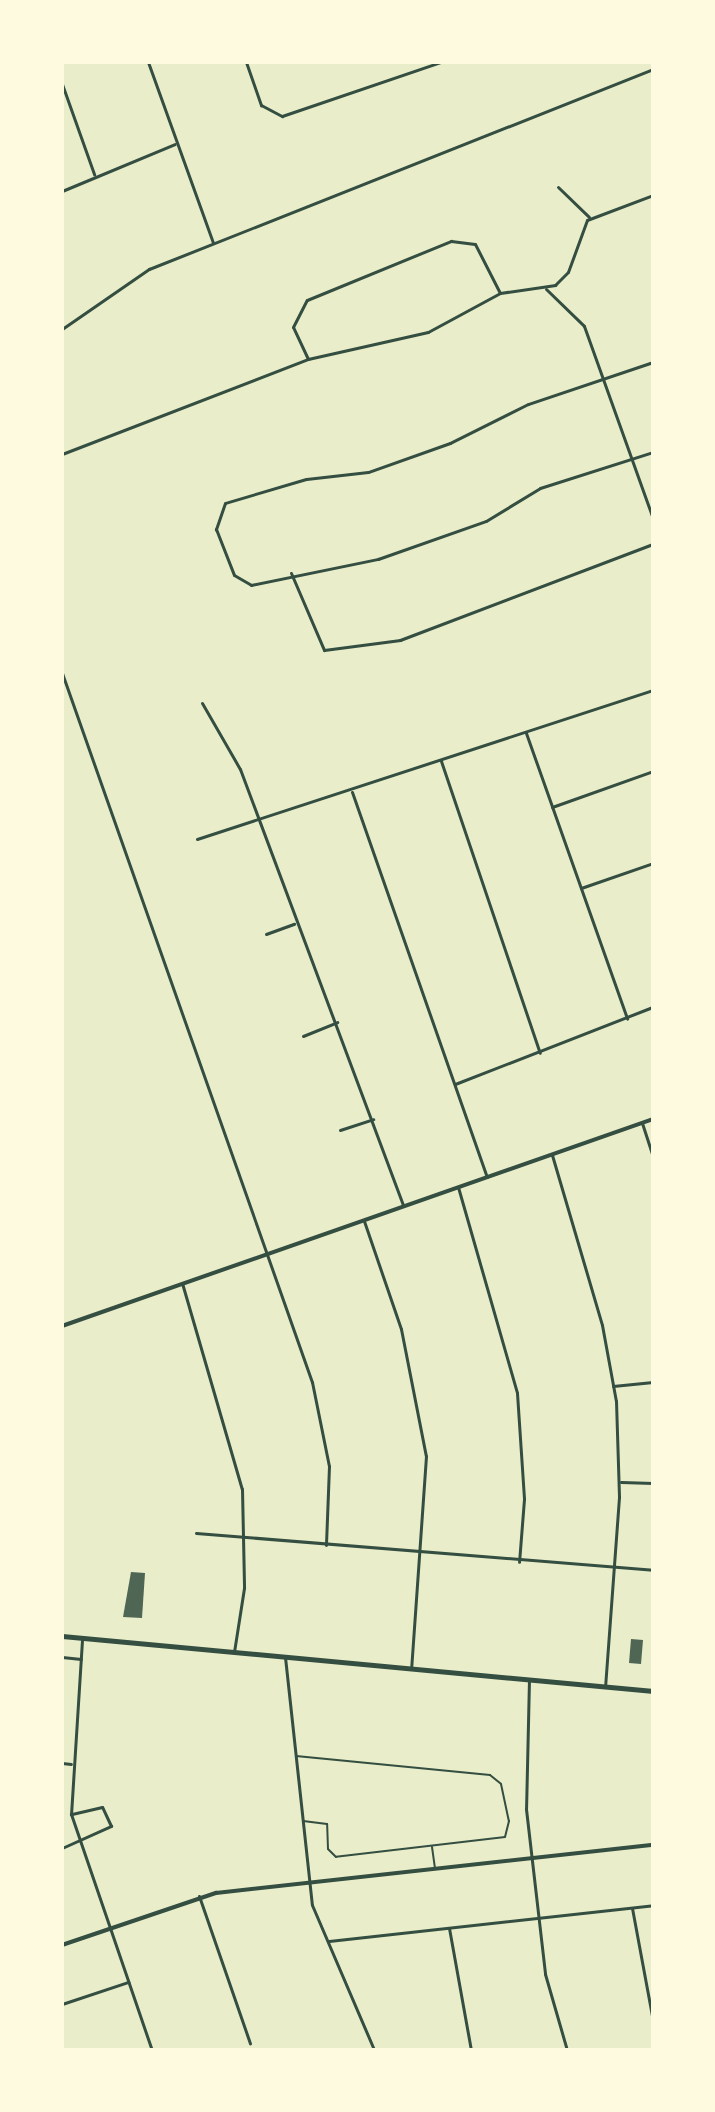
<!DOCTYPE html>
<style>
body{margin:0}
#map{position:relative;width:715px;height:2112px;overflow:hidden;background:#e9edc9;font-family:"Open Sans",sans-serif}
div>[style]{position:absolute}
.building>*{inset:0;background:#4f6655}
.service>*{height:2px;margin:-1px;padding:0 1px;transform-origin:1px;border-radius:1px;background:#344e41}
.minor>*{height:3px;margin:-1.5px;padding:0 1.5px;transform-origin:1.5px;border-radius:1.5px;background:#344e41}
.tertiary>*{height:4px;margin:-2px;padding:0 2px;transform-origin:2px;border-radius:2px;background:#344e41}
.primary>*{height:5px;margin:-2.5px;padding:0 2.5px;transform-origin:2.5px;border-radius:2.5px;background:#344e41}
span{translate:-50% -50%;white-space:nowrap;text-align:center;line-height:1.15;-webkit-text-stroke:8px #fefae0;paint-order:stroke}
.frame{position:absolute;inset:0;border:64px solid #fefae0;pointer-events:none}
</style>
<div id="map">
<div class="building">
<i style="clip-path:polygon(131px 1572px,145px 1573px,142px 1618px,123px 1617px)"></i>
<i style="clip-path:polygon(631px 1639px,643px 1640px,641px 1664px,629px 1663px)"></i>
</div>
<div class="service">
<i style="left:296px;top:1756px;width:195px;rotate:5.6deg"></i>
<i style="left:490px;top:1775px;width:14px;rotate:39deg"></i>
<i style="left:501px;top:1784px;width:38px;rotate:78deg"></i>
<i style="left:509px;top:1821px;width:16px;rotate:104deg"></i>
<i style="left:505px;top:1837px;width:170px;rotate:173.3deg"></i>
<i style="left:336px;top:1857px;width:11px;rotate:-135deg"></i>
<i style="left:328px;top:1849px;width:25px;rotate:-92deg"></i>
<i style="left:327px;top:1824px;width:24px;rotate:-173deg"></i>
<i style="left:432px;top:1847px;width:21px;rotate:82deg"></i>
</div>
<div class="minor">
<i style="left:148px;top:62px;width:192px;rotate:70.2deg"></i>
<i style="left:246px;top:62px;width:46px;rotate:70.8deg"></i>
<i style="left:261px;top:105px;width:24px;rotate:28deg"></i>
<i style="left:282px;top:116px;width:168px;rotate:-18.8deg"></i>
<i style="left:62px;top:84px;width:96px;rotate:70.4deg"></i>
<i style="left:558px;top:187px;width:43px;rotate:44.1deg"></i>
<i style="left:62px;top:191px;width:122px;rotate:-22.6deg"></i>
<i style="left:546px;top:289px;width:53px;rotate:44.2deg"></i>
<i style="left:584px;top:326px;width:205px;rotate:70.3deg"></i>
<i style="left:62px;top:329px;width:106px;rotate:-34.6deg"></i>
<i style="left:149px;top:269px;width:542px;rotate:-21.64deg"></i>
<i style="left:308px;top:359px;width:35px;rotate:-115deg"></i>
<i style="left:293px;top:327px;width:30px;rotate:-63deg"></i>
<i style="left:307px;top:300px;width:156px;rotate:-22.3deg"></i>
<i style="left:451px;top:241px;width:24px;rotate:7deg"></i>
<i style="left:475px;top:244px;width:55px;rotate:63deg"></i>
<i style="left:653px;top:362px;width:132px;rotate:161.4deg"></i>
<i style="left:528px;top:404px;width:87px;rotate:153.4deg"></i>
<i style="left:450px;top:443px;width:87px;rotate:160.5deg"></i>
<i style="left:368px;top:472px;width:62px;rotate:173.6deg"></i>
<i style="left:306px;top:479px;width:84px;rotate:163.5deg"></i>
<i style="left:225px;top:503px;width:28px;rotate:109deg"></i>
<i style="left:216px;top:529px;width:49px;rotate:68.6deg"></i>
<i style="left:234px;top:575px;width:20px;rotate:30deg"></i>
<i style="left:251px;top:585px;width:130px;rotate:-11.6deg"></i>
<i style="left:378px;top:559px;width:114px;rotate:-19.4deg"></i>
<i style="left:486px;top:521px;width:63px;rotate:-31.4deg"></i>
<i style="left:540px;top:488px;width:119px;rotate:-17.7deg"></i>
<i style="left:62px;top:454px;width:264px;rotate:-21.1deg"></i>
<i style="left:308px;top:359px;width:123px;rotate:-12.7deg"></i>
<i style="left:428px;top:332px;width:82px;rotate:-28.4deg"></i>
<i style="left:500px;top:293px;width:56px;rotate:-8.3deg"></i>
<i style="left:555px;top:285px;width:18px;rotate:-45deg"></i>
<i style="left:568px;top:272px;width:55px;rotate:-69.9deg"></i>
<i style="left:587px;top:220px;width:71px;rotate:-20.7deg"></i>
<i style="left:291px;top:573px;width:84px;rotate:66.8deg"></i>
<i style="left:324px;top:650px;width:77px;rotate:-7.5deg"></i>
<i style="left:400px;top:640px;width:271px;rotate:-20.8deg"></i>
<i style="left:62px;top:673px;width:752px;rotate:70.58deg"></i>
<i style="left:312px;top:1382px;width:86px;rotate:78.6deg"></i>
<i style="left:329px;top:1466px;width:79px;rotate:92.2deg"></i>
<i style="left:202px;top:703px;width:76px;rotate:60.1deg"></i>
<i style="left:240px;top:769px;width:466px;rotate:69.5deg"></i>
<i style="left:526px;top:733px;width:303px;rotate:70.5deg"></i>
<i style="left:441px;top:761px;width:308px;rotate:71.3deg"></i>
<i style="left:352px;top:792px;width:408px;rotate:70.7deg"></i>
<i style="left:552px;top:807px;width:107px;rotate:-19.6deg"></i>
<i style="left:197px;top:839px;width:480px;rotate:-18.1deg"></i>
<i style="left:581px;top:888px;width:76px;rotate:-19.1deg"></i>
<i style="left:266px;top:934px;width:30px;rotate:-20deg"></i>
<i style="left:303px;top:1036px;width:37px;rotate:-22deg"></i>
<i style="left:455px;top:1084px;width:212px;rotate:-21.3deg"></i>
<i style="left:642px;top:1123px;width:36px;rotate:72deg"></i>
<i style="left:340px;top:1130px;width:35px;rotate:-18deg"></i>
<i style="left:552px;top:1155px;width:177px;rotate:73.6deg"></i>
<i style="left:602px;top:1325px;width:77px;rotate:79.6deg"></i>
<i style="left:616px;top:1401px;width:96px;rotate:88.2deg"></i>
<i style="left:619px;top:1497px;width:190px;rotate:94.2deg"></i>
<i style="left:458px;top:1187px;width:214px;rotate:74deg"></i>
<i style="left:517px;top:1393px;width:106px;rotate:86.2deg"></i>
<i style="left:524px;top:1499px;width:63px;rotate:94.5deg"></i>
<i style="left:364px;top:1221px;width:114px;rotate:71.1deg"></i>
<i style="left:401px;top:1329px;width:129px;rotate:78.9deg"></i>
<i style="left:426px;top:1456px;width:213px;rotate:94deg"></i>
<i style="left:182px;top:1283px;width:215px;rotate:73.8deg"></i>
<i style="left:242px;top:1489px;width:99px;rotate:88.8deg"></i>
<i style="left:244px;top:1588px;width:65px;rotate:98.9deg"></i>
<i style="left:613px;top:1386px;width:40px;rotate:-5.7deg"></i>
<i style="left:621px;top:1482px;width:32px;rotate:2deg"></i>
<i style="left:196px;top:1533px;width:458px;rotate:4.6deg"></i>
<i style="left:82px;top:1640px;width:174px;rotate:93.6deg"></i>
<i style="left:71px;top:1814px;width:250px;rotate:71.1deg"></i>
<i style="left:62px;top:1657px;width:19px;rotate:6deg"></i>
<i style="left:285px;top:1657px;width:249px;rotate:83.8deg"></i>
<i style="left:312px;top:1905px;width:158px;rotate:66.8deg"></i>
<i style="left:529px;top:1679px;width:130px;rotate:91.3deg"></i>
<i style="left:526px;top:1809px;width:166px;rotate:83.4deg"></i>
<i style="left:545px;top:1974px;width:79px;rotate:73.9deg"></i>
<i style="left:62px;top:1763px;width:9px;rotate:6deg"></i>
<i style="left:62px;top:1848px;width:54px;rotate:-24.2deg"></i>
<i style="left:111px;top:1826px;width:21px;rotate:-115deg"></i>
<i style="left:102px;top:1807px;width:32px;rotate:167deg"></i>
<i style="left:199px;top:1896px;width:156px;rotate:70.9deg"></i>
<i style="left:632px;top:1908px;width:115px;rotate:79.5deg"></i>
<i style="left:449px;top:1928px;width:124px;rotate:79.8deg"></i>
<i style="left:329px;top:1941px;width:326px;rotate:-6.3deg"></i>
<i style="left:62px;top:2004px;width:70px;rotate:-18.4deg"></i>
</div>
<div class="tertiary">
<i style="left:62px;top:1326px;width:626px;rotate:-19.3deg"></i>
<i style="left:62px;top:1945px;width:163px;rotate:-18.7deg"></i>
<i style="left:216px;top:1893px;width:440px;rotate:-6.3deg"></i>
</div>
<div class="primary">
<i style="left:62px;top:1636px;width:594px;rotate:5.32deg"></i>
</div>
<div class="frame"></div>
</div>
